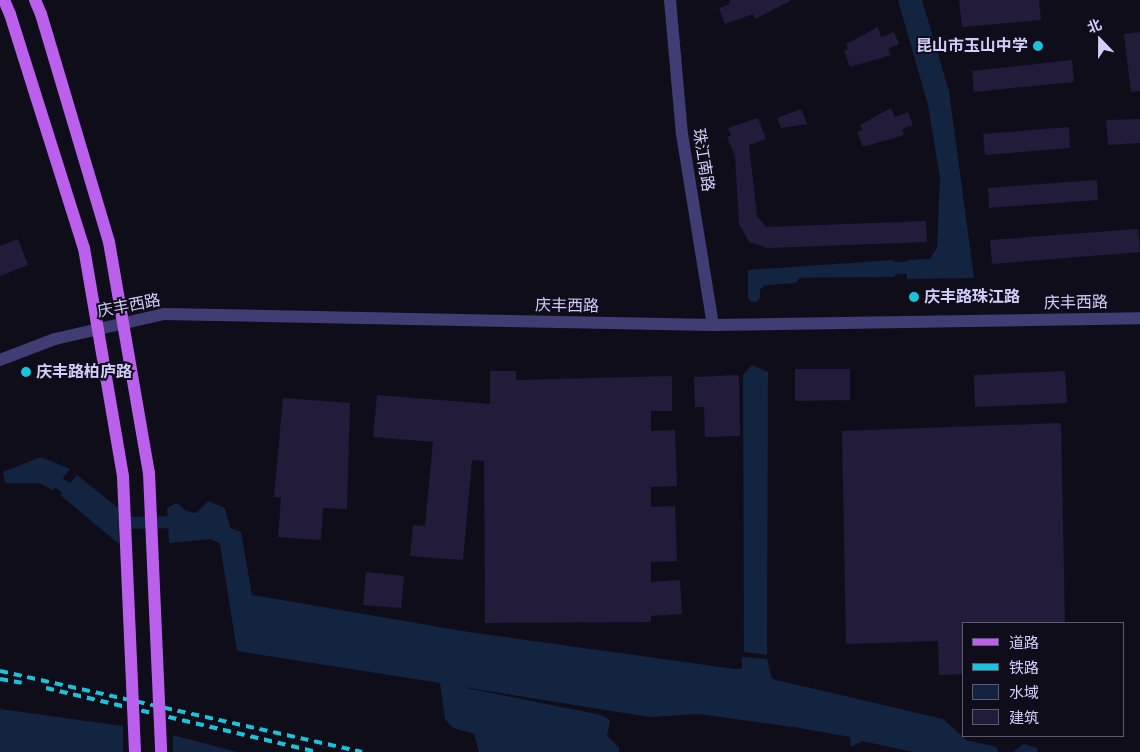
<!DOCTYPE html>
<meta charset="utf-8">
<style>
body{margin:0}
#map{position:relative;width:1140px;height:752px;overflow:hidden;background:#100d1b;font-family:Cabin,"Noto Sans SC",sans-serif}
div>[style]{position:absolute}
.water>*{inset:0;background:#12243f}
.canal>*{height:12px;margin:-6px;padding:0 6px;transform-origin:6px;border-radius:6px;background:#12243f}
.building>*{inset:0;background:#221b3a}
.minor>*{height:12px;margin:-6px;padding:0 6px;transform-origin:6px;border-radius:6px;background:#403d75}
.major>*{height:12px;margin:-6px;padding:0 6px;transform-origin:6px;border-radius:6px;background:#ba60ed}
.rail>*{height:4px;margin-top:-2px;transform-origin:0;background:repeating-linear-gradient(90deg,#19c4da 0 8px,transparent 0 14px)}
.major-bridge>*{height:12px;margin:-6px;padding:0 6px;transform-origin:6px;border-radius:6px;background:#ba60ed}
.dots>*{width:14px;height:14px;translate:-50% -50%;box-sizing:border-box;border:2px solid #100d1b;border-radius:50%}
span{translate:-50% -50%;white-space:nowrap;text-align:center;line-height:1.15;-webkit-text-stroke:4px #100d1b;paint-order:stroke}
.poi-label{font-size:16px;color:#d3cdf9;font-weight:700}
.right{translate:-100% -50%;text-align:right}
.left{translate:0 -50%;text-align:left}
.street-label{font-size:16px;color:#d3cdf9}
.legend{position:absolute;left:962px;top:622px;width:162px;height:115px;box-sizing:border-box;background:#100d1b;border:1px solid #5e5a74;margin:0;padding:6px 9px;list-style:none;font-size:15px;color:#d3cdf9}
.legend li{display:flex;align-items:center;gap:10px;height:25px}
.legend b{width:25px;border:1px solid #5e5a74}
.north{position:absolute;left:1075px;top:15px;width:50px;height:50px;-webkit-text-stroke:4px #100d1b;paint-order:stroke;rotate:338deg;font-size:14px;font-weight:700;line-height:20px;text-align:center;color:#d3cdf9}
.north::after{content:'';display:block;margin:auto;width:18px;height:22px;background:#d3cdf9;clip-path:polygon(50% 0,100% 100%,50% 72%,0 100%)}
</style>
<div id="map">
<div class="water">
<i style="clip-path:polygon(898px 0,922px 0,949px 91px,974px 278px,907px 279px,907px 260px,930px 259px,937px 248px,940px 178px,928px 105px)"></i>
<i style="clip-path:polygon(894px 260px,895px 277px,769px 278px,761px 289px,748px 288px,748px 270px)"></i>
<i style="clip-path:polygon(752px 365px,768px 372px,767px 655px,744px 652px,743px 375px)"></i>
<i style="clip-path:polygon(41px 457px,70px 469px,53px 490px,39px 483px,5px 483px,3px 472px)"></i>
<i style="clip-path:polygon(77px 475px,118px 508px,119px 544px,60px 495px)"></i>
<i style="clip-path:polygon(208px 501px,225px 508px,230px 528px,241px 532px,252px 595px,469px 632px,735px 669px,742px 668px,742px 657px,767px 659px,772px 679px,943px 719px,971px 744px,968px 752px,913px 752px,862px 741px,851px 747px,850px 737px,800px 728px,699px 714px,649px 717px,457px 686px,601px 715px,610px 720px,607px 736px,619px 747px,619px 752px,479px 752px,474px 734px,453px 728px,445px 719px,440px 683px,237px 651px,220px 544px,211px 539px,169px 543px,167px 508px,177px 503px,186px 511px,196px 513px)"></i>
<i style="clip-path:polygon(0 709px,123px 726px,123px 752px,0 752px)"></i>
<i style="clip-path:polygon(173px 735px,237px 752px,173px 752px)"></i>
<i style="clip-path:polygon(1024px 744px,1037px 748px,1038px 752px,1013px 752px)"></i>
</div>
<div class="canal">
<i style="left:878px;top:270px;width:45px;rotate:-5.1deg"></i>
<i style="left:754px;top:296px;width:16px;rotate:-90deg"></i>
<i style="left:754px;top:280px;width:39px;rotate:-4deg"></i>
<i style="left:46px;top:474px;width:40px;rotate:34.9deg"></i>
<i style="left:115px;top:523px;width:70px;rotate:-0.8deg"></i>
<i style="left:955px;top:744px;width:38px;rotate:12deg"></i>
</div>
<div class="building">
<i style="clip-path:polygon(729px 0,790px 0,790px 1px,755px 19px,753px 14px,725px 24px,719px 8px,730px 4px)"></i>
<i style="clip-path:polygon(959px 0,1039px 0,1041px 20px,962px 27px)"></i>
<i style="clip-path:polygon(878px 27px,881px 37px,894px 32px,899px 44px,888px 49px,891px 55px,850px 67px,844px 51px,848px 49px,846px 44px)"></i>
<i style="clip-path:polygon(1140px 32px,1140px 91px,1131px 92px,1124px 34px)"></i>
<i style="clip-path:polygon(1072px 60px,1074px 82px,974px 92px,972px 71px)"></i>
<i style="clip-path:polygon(891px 108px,895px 117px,908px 112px,913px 125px,902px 129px,904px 135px,863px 147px,857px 132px,862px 130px,860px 125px)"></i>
<i style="clip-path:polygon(801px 109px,807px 124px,781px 128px,777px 118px)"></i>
<i style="clip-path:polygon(758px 118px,766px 139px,749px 145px,757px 216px,766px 227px,926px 221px,927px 242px,767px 248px,749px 242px,739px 224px,735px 156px,727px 137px,731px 135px,728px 128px)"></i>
<i style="clip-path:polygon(1140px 119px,1140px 143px,1108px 145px,1106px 120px)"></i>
<i style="clip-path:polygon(1069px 127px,1070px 148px,985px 155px,983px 134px)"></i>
<i style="clip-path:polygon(1097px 180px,1098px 200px,989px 208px,988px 188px)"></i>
<i style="clip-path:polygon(1138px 229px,1140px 252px,992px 264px,990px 240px)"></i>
<i style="clip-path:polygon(18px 239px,28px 265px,0 276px,0 246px)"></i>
<i style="clip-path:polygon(795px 369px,850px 369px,850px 400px,795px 401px)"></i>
<i style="clip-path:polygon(490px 371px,516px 371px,516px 380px,672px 376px,672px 411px,651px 411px,651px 431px,675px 430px,677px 486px,651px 487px,651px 507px,675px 506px,677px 561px,651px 562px,651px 582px,680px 580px,682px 614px,651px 616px,651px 622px,485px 623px,484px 461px,472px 460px,463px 560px,410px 556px,413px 525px,425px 526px,433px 442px,373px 437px,377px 395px,490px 404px)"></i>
<i style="clip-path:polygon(1065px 371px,1067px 403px,975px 407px,974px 375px)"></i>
<i style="clip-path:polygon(739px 375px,740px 436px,705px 437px,704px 407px,695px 407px,694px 377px)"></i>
<i style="clip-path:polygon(283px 398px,350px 403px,347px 509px,323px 508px,321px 540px,278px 537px,281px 498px,274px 497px)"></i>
<i style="clip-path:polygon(1061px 423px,1065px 623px,964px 623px,964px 674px,939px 675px,938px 641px,846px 644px,842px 431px)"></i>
<i style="clip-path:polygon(366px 572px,404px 576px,401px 608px,363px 605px)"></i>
</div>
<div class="minor">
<i style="left:670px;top:0;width:135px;rotate:84.9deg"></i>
<i style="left:682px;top:134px;width:193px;rotate:80.8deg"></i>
<i style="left:0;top:360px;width:59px;rotate:-20.9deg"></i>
<i style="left:55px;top:339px;width:112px;rotate:-12.9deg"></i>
<i style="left:164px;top:314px;width:549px;rotate:1.15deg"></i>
<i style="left:713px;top:325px;width:427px;rotate:-0.9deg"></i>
</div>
<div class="major">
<i style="left:4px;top:0;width:15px;rotate:67deg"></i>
<i style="left:35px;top:0;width:15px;rotate:67deg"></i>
</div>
<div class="rail">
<i style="left:0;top:671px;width:371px;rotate:12.6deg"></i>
<i style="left:0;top:679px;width:22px;rotate:10deg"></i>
<i style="left:46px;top:688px;width:277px;rotate:13.3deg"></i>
</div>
<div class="major-bridge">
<i style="left:10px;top:14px;width:245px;rotate:72.5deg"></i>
<i style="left:84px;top:248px;width:232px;rotate:80.3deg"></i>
<i style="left:123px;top:477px;width:275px;rotate:87.5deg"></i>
<i style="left:41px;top:14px;width:238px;rotate:73.4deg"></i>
<i style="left:109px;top:242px;width:234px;rotate:80.2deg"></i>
<i style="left:149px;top:473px;width:279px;rotate:87.5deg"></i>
</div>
<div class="dots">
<i style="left:1038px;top:46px;background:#19c4da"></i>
<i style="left:914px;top:297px;background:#19c4da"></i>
<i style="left:26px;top:372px;background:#19c4da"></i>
</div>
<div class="poi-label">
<span class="right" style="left:1028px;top:46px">昆山市玉山中学</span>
<span class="left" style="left:924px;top:297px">庆丰路珠江路</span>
<span class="left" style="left:36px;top:372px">庆丰路柏庐路</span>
</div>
<div class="street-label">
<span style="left:703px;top:160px;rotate:81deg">珠江南路</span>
<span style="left:1076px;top:303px;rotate:-1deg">庆丰西路</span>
<span style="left:129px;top:306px;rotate:-11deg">庆丰西路</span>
<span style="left:567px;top:306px;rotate:1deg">庆丰西路</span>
</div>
<ul class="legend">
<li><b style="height:6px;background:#ba60ed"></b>道路</li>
<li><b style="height:6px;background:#19c4da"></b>铁路</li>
<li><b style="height:14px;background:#12243f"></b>水域</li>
<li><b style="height:14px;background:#221b3a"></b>建筑</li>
</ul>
<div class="north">北</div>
</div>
